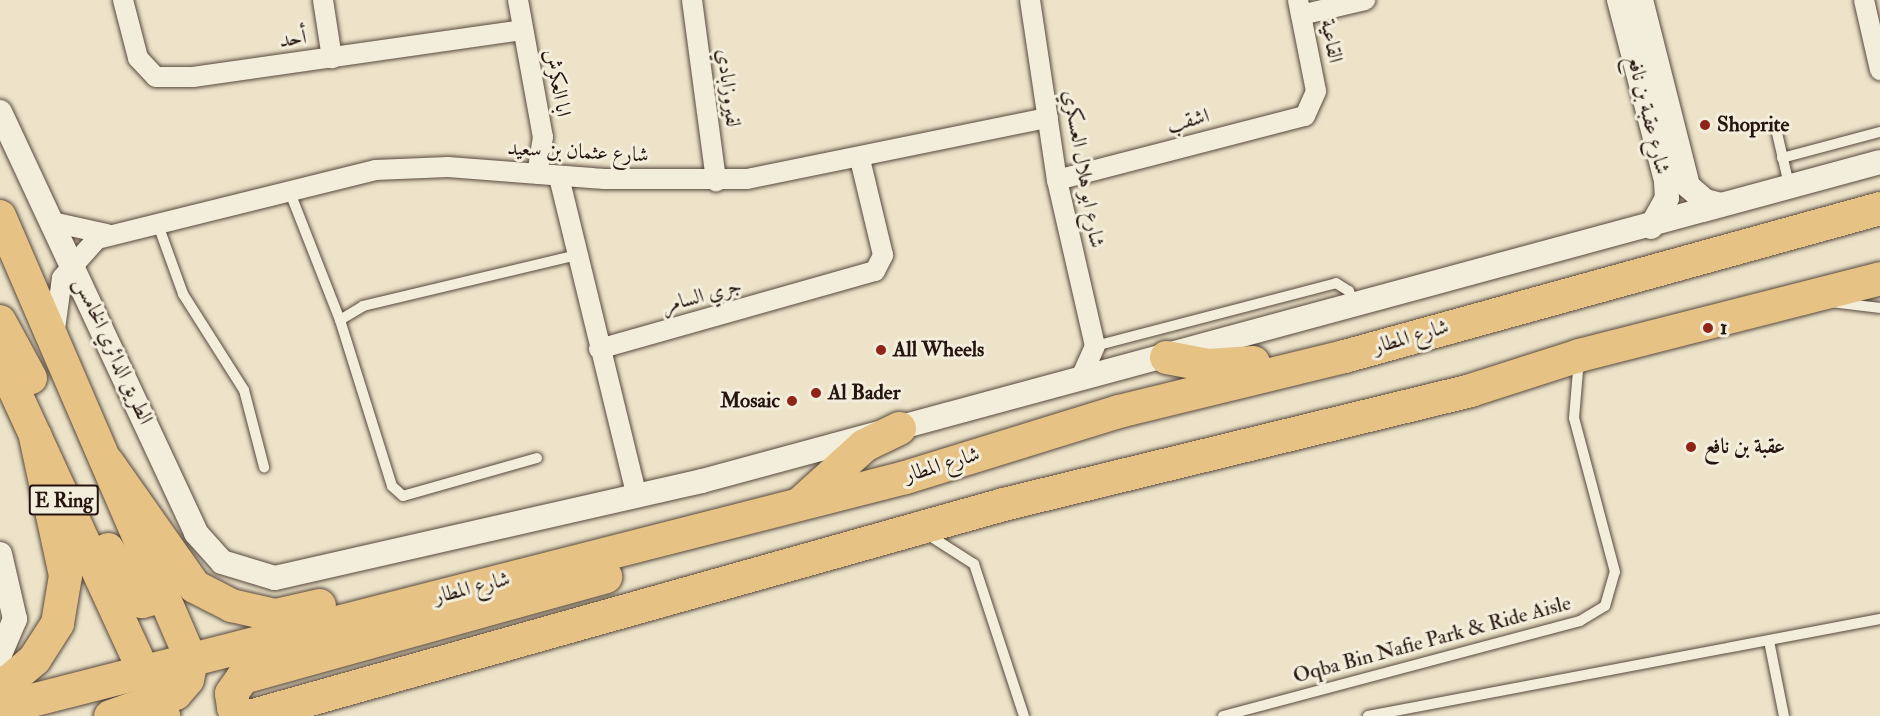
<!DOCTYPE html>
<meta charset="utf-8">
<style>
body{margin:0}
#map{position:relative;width:1880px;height:716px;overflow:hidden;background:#ece3c9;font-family:"IM FELL Double Pica",Amiri,serif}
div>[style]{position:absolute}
.roads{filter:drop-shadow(0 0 2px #57483d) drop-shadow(0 0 2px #57483d)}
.service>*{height:10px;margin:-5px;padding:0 5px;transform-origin:5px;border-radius:5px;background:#f3eddc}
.minor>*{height:20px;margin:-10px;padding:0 10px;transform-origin:10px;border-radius:10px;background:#f3eddc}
.tertiary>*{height:24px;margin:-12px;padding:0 12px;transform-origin:12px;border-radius:12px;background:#f3eddc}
.primary>*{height:32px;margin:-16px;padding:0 16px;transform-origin:16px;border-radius:16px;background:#e6c284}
.trunk>*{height:33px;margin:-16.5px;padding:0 16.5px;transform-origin:16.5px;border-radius:16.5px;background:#e6c284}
.dots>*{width:16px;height:16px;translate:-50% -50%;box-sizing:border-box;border:3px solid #f3eddc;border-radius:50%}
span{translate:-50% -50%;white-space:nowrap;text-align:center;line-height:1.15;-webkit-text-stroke:6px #f3eddc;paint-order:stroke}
.shield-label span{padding:2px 4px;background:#f3eddc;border:2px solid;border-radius:4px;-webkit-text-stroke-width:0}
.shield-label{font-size:20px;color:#25150e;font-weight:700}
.street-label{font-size:21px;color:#25150e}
.poi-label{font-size:21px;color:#25150e;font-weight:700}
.left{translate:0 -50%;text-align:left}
.right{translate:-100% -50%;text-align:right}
</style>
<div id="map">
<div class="roads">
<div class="service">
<i style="left:1777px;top:133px;width:57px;rotate:76.9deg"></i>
<i style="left:1782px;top:158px;width:101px;rotate:-14.9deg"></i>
<i style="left:289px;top:190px;width:140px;rotate:68.6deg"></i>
<i style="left:157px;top:222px;width:77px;rotate:70.1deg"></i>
<i style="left:183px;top:294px;width:114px;rotate:57.6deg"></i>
<i style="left:244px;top:390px;width:80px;rotate:75.4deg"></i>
<i style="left:1830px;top:302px;width:50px;rotate:6.8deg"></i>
<i style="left:1095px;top:346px;width:249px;rotate:-14.6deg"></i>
<i style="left:1336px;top:283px;width:15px;rotate:32deg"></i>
<i style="left:1349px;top:291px;width:16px;rotate:72deg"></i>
<i style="left:537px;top:458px;width:139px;rotate:164.2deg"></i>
<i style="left:403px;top:496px;width:15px;rotate:-138deg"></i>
<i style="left:392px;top:486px;width:174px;rotate:-107.4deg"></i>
<i style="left:340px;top:320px;width:27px;rotate:-31deg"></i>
<i style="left:363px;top:306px;width:220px;rotate:-13.4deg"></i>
<i style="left:927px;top:534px;width:56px;rotate:32.6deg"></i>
<i style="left:974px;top:564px;width:160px;rotate:71.8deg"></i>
<i style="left:1769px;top:641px;width:76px;rotate:78.7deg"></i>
<i style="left:1223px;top:716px;width:369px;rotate:-14.9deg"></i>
<i style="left:1580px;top:621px;width:29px;rotate:-31deg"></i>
<i style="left:1605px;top:606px;width:35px;rotate:-74deg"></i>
<i style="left:1615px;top:572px;width:159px;rotate:-104.9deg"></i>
<i style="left:1574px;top:418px;width:59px;rotate:-85.2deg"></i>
<i style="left:1368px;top:716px;width:521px;rotate:-10.73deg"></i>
</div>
<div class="minor">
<i style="left:123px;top:0;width:60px;rotate:75.5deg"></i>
<i style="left:138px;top:58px;width:26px;rotate:47deg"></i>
<i style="left:156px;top:77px;width:37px"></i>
<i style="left:193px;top:77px;width:332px;rotate:-8.1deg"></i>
<i style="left:323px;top:0;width:59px;rotate:81.2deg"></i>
<i style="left:518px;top:0;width:139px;rotate:79.7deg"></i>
<i style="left:543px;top:137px;width:37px;rotate:99deg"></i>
<i style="left:692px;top:0;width:183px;rotate:82.4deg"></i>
<i style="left:1030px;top:0;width:182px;rotate:81.5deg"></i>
<i style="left:1057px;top:180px;width:170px;rotate:77.1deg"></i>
<i style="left:1095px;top:346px;width:37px;rotate:114deg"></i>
<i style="left:1864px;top:0;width:72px;rotate:77.1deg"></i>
<i style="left:1301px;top:15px;width:66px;rotate:-13.2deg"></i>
<i style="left:559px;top:177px;width:329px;rotate:76.3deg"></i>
<i style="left:1057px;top:180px;width:256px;rotate:-14.5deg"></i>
<i style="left:1305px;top:116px;width:27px;rotate:-66deg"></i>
<i style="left:1316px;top:91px;width:93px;rotate:-101.2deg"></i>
<i style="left:52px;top:222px;width:56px;rotate:12.3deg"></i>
<i style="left:55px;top:329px;width:51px;rotate:-82.2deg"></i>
<i style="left:62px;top:278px;width:52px;rotate:-48.1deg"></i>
<i style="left:97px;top:239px;width:286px;rotate:-13.9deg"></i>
<i style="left:375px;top:170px;width:73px;rotate:-2.4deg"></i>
<i style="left:448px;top:167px;width:157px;rotate:4.4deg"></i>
<i style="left:605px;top:179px;width:142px"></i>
<i style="left:747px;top:179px;width:307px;rotate:-11.5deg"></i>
<i style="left:599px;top:349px;width:287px;rotate:-15.8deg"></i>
<i style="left:875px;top:271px;width:18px;rotate:-63deg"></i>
<i style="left:883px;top:255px;width:99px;rotate:-103.5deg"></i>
</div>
<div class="tertiary">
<i style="left:1619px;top:0;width:187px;rotate:75.4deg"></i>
<i style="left:1666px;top:181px;width:17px;rotate:87deg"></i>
<i style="left:1667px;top:198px;width:33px;rotate:119deg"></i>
<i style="left:1641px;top:0;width:192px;rotate:75.8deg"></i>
<i style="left:1688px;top:186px;width:23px;rotate:41deg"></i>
<i style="left:1705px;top:201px;width:16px;rotate:14deg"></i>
<i style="left:0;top:112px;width:464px;rotate:65deg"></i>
<i style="left:196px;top:533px;width:39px;rotate:48deg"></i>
<i style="left:222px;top:562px;width:55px;rotate:16.8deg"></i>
<i style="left:275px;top:578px;width:438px;rotate:-12.8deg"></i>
<i style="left:702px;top:481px;width:1220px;rotate:-15.15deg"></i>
<i style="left:0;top:554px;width:67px;rotate:77deg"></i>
<i style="left:15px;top:619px;width:39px;rotate:113deg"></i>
</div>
<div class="primary">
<i style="left:0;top:216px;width:483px;rotate:66.7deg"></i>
<i style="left:0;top:321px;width:65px;rotate:61.5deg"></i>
<i style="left:0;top:359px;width:393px;rotate:65.3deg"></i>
<i style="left:108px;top:549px;width:63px;rotate:57.3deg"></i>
<i style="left:142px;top:602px;width:23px;rotate:-15deg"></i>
</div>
<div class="trunk">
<i style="left:1166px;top:357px;width:43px;rotate:10.8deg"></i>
<i style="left:1208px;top:365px;width:45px;rotate:-3.8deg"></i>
<i style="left:107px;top:462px;width:151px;rotate:54.9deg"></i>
<i style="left:194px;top:586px;width:42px;rotate:27.2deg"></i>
<i style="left:231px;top:605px;width:45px;rotate:12.8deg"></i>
<i style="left:275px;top:615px;width:45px;rotate:-12.8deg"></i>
<i style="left:802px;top:501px;width:84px;rotate:-42.1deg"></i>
<i style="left:864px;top:445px;width:39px;rotate:-26deg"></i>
<i style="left:0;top:688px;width:45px;rotate:-40.5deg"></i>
<i style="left:34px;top:659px;width:43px;rotate:-57.4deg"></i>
<i style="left:57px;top:623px;width:49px;rotate:-80.5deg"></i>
<i style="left:65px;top:575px;width:142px;rotate:-102.2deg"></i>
<i style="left:0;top:708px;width:934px;rotate:-14.32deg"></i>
<i style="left:905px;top:477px;width:223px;rotate:-17.2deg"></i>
<i style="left:1118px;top:411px;width:233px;rotate:-13.7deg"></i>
<i style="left:1344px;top:356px;width:556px;rotate:-15.44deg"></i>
<i style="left:110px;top:716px;width:69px;rotate:-19.5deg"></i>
<i style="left:175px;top:693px;width:18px;rotate:-49deg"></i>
<i style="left:187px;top:679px;width:19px;rotate:-78deg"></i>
<i style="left:244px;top:716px;width:14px;rotate:-141deg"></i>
<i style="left:233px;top:707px;width:14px;rotate:-98deg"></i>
<i style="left:231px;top:693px;width:19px;rotate:-55deg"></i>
<i style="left:242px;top:677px;width:377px;rotate:-15.5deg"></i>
<i style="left:249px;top:716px;width:783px;rotate:-15.7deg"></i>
<i style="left:1003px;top:504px;width:481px;rotate:-13.7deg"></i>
<i style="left:1470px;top:390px;width:114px;rotate:-17.8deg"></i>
<i style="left:1579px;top:355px;width:311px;rotate:-14.3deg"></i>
</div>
</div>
<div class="dots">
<i style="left:1705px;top:125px;background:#8f2418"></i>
<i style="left:1708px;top:328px;background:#8f2418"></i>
<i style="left:881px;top:350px;background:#8f2418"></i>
<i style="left:816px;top:393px;background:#8f2418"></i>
<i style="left:792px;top:401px;background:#8f2418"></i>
<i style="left:1691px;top:447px;background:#8f2418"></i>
</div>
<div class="shield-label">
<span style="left:64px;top:500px">E Ring</span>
</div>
<div class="street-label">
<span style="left:293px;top:39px;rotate:-8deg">أحد</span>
<span style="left:1331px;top:41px;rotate:79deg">القاعية</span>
<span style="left:557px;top:83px;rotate:79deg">ابا العكرش</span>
<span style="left:728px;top:88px;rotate:83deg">لفيروزابادي</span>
<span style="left:1648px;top:115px;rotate:76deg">شارع عقبة بن نافع</span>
<span style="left:1188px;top:121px;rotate:-15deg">اشقب</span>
<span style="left:578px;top:152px;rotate:3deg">شارع عثمان بن سعيد</span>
<span style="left:1083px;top:169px;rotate:80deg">شارع ابو هلال العسكري</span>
<span style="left:702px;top:296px;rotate:-15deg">جري السامر</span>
<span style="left:1411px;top:337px;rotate:-16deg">شارع المطار</span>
<span style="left:113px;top:351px;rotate:65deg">الطريق الدائري الخامس</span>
<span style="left:942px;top:465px;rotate:-17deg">شارع المطار</span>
<span style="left:472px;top:588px;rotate:-14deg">شارع المطار</span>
<span style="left:1432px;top:640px;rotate:-15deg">Oqba Bin Nafie Park &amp; Ride Aisle</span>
</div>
<div class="poi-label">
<span class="left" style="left:1717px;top:125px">Shoprite</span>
<span class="left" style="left:1720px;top:328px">1</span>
<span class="left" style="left:893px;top:350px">All Wheels</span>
<span class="left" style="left:828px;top:393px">Al Bader</span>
<span class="right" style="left:780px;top:401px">Mosaic</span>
<span class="left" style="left:1704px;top:447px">عقبة بن نافع</span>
</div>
</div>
